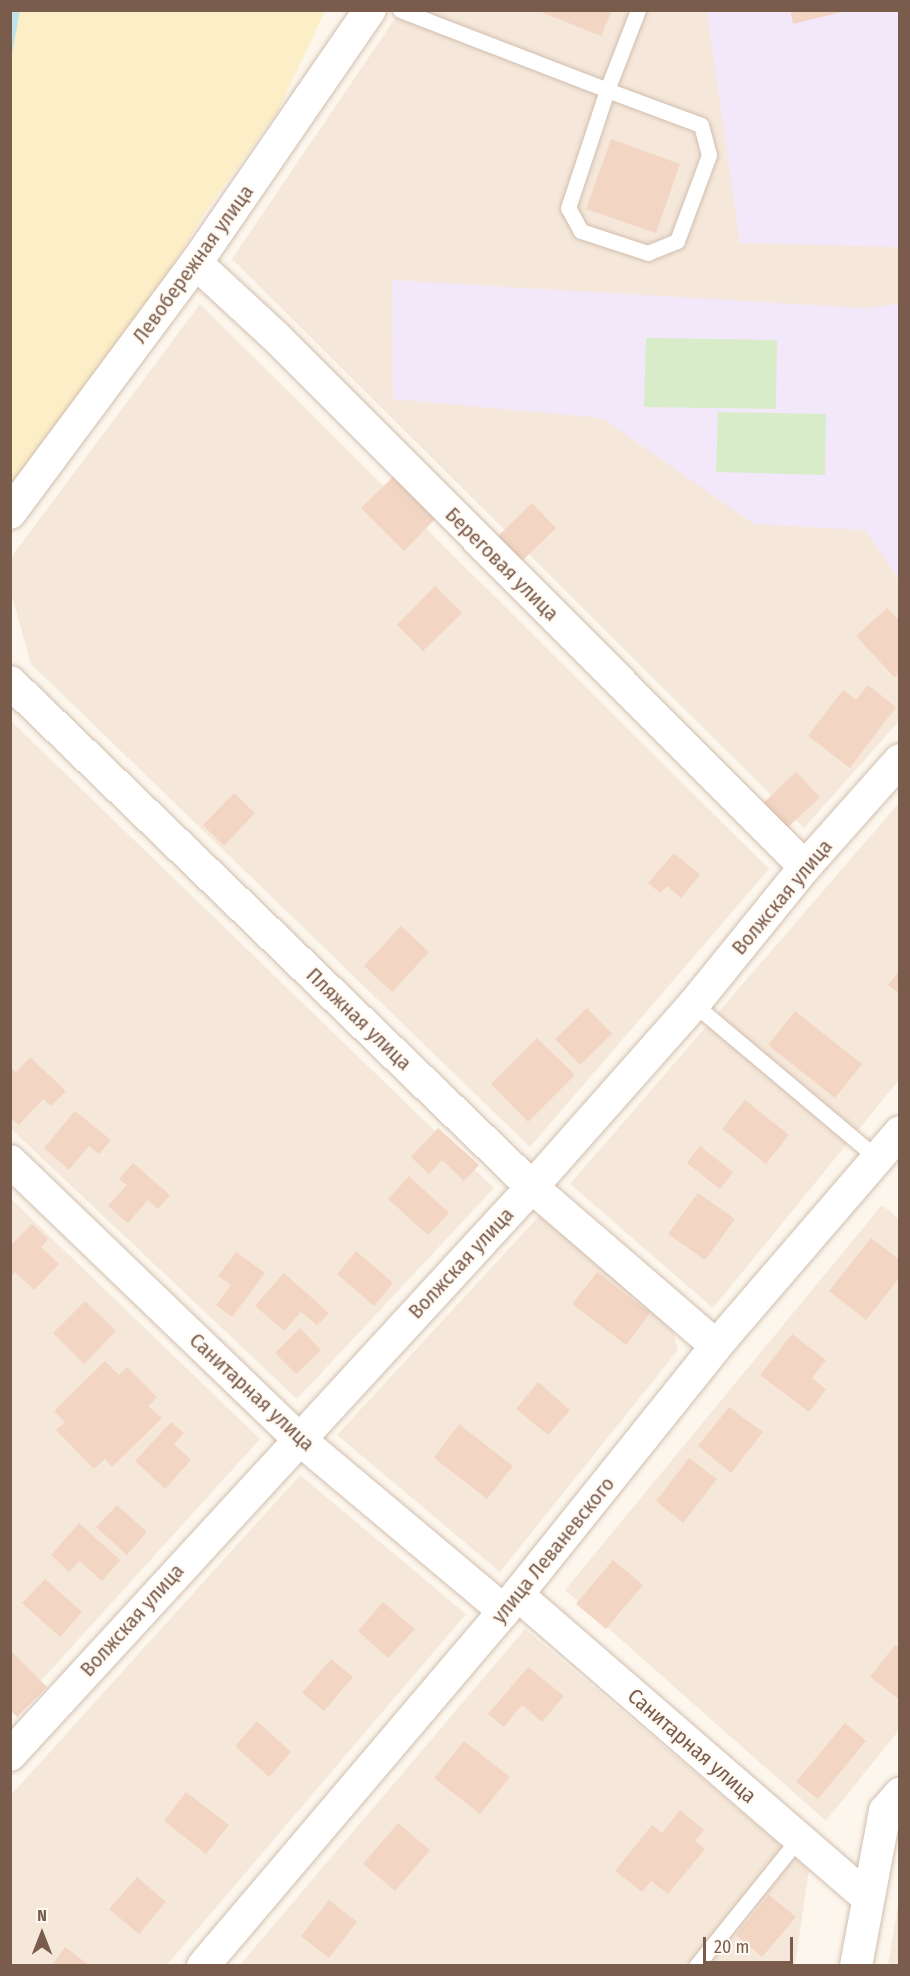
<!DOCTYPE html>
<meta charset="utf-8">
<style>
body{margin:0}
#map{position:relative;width:910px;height:1976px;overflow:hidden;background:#fdf6ec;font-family:"Fira Sans Condensed",sans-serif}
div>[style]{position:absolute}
.residential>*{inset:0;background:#f5e8da}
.education>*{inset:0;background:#f3e8fa}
.green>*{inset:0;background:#d8ecc9}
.sand>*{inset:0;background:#fcefc7}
.water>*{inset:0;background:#bfe3e8}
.building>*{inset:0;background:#f3d5c3}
.roads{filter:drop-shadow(0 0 2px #d1beb0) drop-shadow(0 0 2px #d1beb0)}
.service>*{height:15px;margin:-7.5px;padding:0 7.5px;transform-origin:7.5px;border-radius:7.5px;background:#fff}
.minor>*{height:32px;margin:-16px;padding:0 16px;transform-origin:16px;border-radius:16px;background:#fff}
span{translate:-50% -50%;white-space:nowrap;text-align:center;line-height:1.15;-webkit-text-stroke:4.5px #fffaf3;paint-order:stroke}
.street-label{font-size:21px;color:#7a5c4d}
.frame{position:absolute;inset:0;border:12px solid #7a5c4d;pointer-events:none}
.north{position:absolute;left:12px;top:1904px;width:60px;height:60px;-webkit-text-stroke:4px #fffaf3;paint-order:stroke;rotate:0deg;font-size:16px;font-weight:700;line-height:24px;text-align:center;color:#7a5c4d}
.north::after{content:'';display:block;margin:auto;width:21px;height:27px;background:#7a5c4d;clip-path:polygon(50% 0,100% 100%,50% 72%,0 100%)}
.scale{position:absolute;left:703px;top:1937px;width:90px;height:27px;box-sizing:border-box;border:3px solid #7a5c4d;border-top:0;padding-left:8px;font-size:18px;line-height:21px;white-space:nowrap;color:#7a5c4d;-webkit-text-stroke:4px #fffaf3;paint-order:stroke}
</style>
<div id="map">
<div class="residential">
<i style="clip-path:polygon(400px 11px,899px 11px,899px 721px,804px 828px,232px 259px)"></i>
<i style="clip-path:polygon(200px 304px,769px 869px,530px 1147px,31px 664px,11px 593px,10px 559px)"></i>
<i style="clip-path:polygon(10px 720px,494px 1188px,297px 1399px,11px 1129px)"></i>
<i style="clip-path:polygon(899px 803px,899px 1080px,713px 1308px,570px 1184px)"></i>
<i style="clip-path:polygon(11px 1199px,260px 1439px,11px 1714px)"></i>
<i style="clip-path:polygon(882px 1205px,899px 1219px,899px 1730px,826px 1821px,565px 1590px)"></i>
<i style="clip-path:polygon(539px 1216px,668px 1315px,678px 1350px,500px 1572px,337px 1435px)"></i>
<i style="clip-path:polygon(300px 1475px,466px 1614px,167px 1965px,11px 1966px,11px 1795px)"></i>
<i style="clip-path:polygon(525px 1629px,809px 1869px,795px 1965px,239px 1966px)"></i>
<i style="clip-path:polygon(899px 1899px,899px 1965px,888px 1965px)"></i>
</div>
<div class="education">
<i style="clip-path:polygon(707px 11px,899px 11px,899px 247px,740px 243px)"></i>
<i style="clip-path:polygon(392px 280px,864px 308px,899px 304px,899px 579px,865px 530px,754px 524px,602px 418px,393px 399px)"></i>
</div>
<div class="green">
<i style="clip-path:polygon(646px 338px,777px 340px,776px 409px,644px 407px)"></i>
<i style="clip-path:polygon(718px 412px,826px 414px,825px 475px,716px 472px)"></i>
</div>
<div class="sand">
<i style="clip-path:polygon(20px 11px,325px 11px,279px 109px,206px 211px,142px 315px,11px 485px,10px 59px)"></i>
</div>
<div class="water">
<i style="clip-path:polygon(11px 10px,20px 11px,11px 59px,10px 11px)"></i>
</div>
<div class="building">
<i style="clip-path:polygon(536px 10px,612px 10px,601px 36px)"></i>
<i style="clip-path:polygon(790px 10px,846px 10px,846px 11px,793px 24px)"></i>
<i style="clip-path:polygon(611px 139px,680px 164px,656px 233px,586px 209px)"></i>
<i style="clip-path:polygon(393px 477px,435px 519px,404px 551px,361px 508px)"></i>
<i style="clip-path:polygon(532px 503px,556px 528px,522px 561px,498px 536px)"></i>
<i style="clip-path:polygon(435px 586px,462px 613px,423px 651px,397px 625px)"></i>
<i style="clip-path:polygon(887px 608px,900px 621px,900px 673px,894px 677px,856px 636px)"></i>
<i style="clip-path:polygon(868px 685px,896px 707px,850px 768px,808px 736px,843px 690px,856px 700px)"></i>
<i style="clip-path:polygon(796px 772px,820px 797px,783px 832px,759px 807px)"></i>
<i style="clip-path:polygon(234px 793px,255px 813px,224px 846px,203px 825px)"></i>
<i style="clip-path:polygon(674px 853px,700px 875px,681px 898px,667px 886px,660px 893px,648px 883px)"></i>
<i style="clip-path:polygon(401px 926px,429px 952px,392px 992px,364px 966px)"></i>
<i style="clip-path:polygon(900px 970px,900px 994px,888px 985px)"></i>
<i style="clip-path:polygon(587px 1008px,612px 1034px,580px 1065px,555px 1039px)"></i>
<i style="clip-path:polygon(795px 1011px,862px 1064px,835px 1098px,768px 1045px)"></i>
<i style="clip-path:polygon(537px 1038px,575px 1075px,528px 1122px,491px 1084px)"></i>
<i style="clip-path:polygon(30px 1057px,66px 1091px,51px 1106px,43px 1099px,19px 1125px,10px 1117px,10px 1067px,16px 1072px)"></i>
<i style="clip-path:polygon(745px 1100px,789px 1135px,766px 1164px,722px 1129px)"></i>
<i style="clip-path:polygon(75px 1111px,111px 1140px,99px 1154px,89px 1146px,69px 1170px,44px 1148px)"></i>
<i style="clip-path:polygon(438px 1128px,479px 1165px,464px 1181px,442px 1160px,429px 1174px,411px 1157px)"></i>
<i style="clip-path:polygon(700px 1146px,733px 1172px,720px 1189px,687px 1163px)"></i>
<i style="clip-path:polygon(133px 1163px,170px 1195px,158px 1209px,148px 1200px,128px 1223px,108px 1206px,127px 1185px,119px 1179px)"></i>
<i style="clip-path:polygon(409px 1176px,449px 1213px,428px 1235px,388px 1199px)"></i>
<i style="clip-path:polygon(698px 1193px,735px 1219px,705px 1260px,668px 1234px)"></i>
<i style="clip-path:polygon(32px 1224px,48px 1239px,41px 1247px,59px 1264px,34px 1290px,15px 1272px,10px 1277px,10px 1246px)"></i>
<i style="clip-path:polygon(871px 1238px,900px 1260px,900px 1277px,866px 1320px,829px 1291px)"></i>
<i style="clip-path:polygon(356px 1251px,393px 1283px,374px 1306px,337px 1274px)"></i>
<i style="clip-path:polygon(236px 1252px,265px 1273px,232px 1317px,216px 1305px,231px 1285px,218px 1276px)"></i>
<i style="clip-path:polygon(597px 1272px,650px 1313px,626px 1345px,572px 1304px)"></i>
<i style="clip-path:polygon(284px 1273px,329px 1313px,317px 1325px,301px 1312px,284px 1331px,255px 1306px)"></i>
<i style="clip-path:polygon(85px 1301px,116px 1331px,84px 1364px,53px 1333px)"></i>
<i style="clip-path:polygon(300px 1328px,321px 1350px,296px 1374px,275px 1353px)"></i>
<i style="clip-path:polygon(792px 1334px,826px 1360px,812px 1378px,826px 1389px,809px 1412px,760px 1375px)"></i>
<i style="clip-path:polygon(105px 1361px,119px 1375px,127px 1367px,157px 1397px,148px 1406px,162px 1418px,112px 1467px,105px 1459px,94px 1469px,56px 1430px,65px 1422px,54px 1411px)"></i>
<i style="clip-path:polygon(538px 1382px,570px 1410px,548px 1435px,516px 1409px)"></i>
<i style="clip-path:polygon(729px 1407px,763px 1432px,731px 1473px,698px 1446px)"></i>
<i style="clip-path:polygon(171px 1422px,184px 1433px,174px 1444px,191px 1460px,165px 1489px,135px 1461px)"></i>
<i style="clip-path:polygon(459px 1424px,513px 1466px,487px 1499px,434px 1458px)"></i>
<i style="clip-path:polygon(689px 1458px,717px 1479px,683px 1523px,656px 1501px)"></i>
<i style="clip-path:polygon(117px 1505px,147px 1532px,127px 1555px,96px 1527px)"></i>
<i style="clip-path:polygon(79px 1523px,120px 1560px,102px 1581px,79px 1561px,69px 1572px,51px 1555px)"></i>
<i style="clip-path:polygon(613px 1560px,643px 1585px,606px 1629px,576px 1604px)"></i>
<i style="clip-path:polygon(45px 1579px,82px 1612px,60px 1637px,22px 1603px)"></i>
<i style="clip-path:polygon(383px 1602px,415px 1629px,388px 1658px,358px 1631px)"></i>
<i style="clip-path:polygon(895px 1645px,900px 1648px,900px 1700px,870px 1677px)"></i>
<i style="clip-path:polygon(10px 1650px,47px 1687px,17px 1717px,10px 1710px)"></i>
<i style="clip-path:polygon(331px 1659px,353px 1677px,324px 1711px,302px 1693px)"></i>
<i style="clip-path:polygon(528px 1667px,564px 1696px,542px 1722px,522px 1705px,504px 1727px,488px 1714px)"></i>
<i style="clip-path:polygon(257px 1721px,291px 1752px,269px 1777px,235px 1746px)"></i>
<i style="clip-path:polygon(845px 1723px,866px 1741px,818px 1799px,796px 1782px)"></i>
<i style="clip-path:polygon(464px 1741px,510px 1777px,480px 1814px,434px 1778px)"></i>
<i style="clip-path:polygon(186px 1792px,229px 1825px,206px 1854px,164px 1821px)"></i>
<i style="clip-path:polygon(680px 1810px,704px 1830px,695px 1841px,705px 1849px,668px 1894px,651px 1881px,642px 1892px,615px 1871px,652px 1825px,662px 1833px)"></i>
<i style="clip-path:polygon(398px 1823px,430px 1850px,395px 1891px,363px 1864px)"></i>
<i style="clip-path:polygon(137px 1877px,166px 1902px,139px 1934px,109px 1909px)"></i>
<i style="clip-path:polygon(769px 1895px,796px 1917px,762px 1957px,736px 1935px)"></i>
<i style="clip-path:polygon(329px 1900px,357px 1922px,329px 1958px,301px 1936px)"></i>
<i style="clip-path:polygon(65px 1947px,90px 1966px,51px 1966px)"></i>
</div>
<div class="roads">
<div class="service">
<i style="left:400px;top:10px;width:222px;rotate:21.1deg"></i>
<i style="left:607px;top:90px;width:100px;rotate:20.4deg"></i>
<i style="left:701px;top:125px;width:31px;rotate:75deg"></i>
<i style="left:709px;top:155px;width:92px;rotate:110.4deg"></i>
<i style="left:677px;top:241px;width:31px;rotate:158deg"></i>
<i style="left:648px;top:253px;width:71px;rotate:-161.8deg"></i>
<i style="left:581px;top:231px;width:26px;rotate:-119deg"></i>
<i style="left:568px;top:208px;width:124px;rotate:-71.7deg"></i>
<i style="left:607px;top:90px;width:86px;rotate:-68.8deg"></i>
<i style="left:694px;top:1004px;width:241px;rotate:40.1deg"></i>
<i style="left:696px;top:1966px;width:164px;rotate:-51.2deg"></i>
</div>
<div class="minor">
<i style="left:196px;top:263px;width:109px;rotate:42.8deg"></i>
<i style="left:276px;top:337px;width:749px;rotate:45.05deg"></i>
<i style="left:10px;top:513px;width:312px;rotate:-53.4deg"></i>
<i style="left:196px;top:263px;width:307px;rotate:-55.5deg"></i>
<i style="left:10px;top:682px;width:726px;rotate:44.05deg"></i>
<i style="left:532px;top:1187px;width:243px;rotate:40.8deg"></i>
<i style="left:10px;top:1161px;width:400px;rotate:43.9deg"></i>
<i style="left:298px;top:1438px;width:269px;rotate:40deg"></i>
<i style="left:518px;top:1595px;width:462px;rotate:40.9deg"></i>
<i style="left:10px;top:1755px;width:771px;rotate:-47.42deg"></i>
<i style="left:532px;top:1187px;width:244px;rotate:-48.5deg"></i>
<i style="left:694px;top:1004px;width:176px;rotate:-51deg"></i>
<i style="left:805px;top:867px;width:143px;rotate:-48.4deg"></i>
<i style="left:203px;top:1966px;width:465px;rotate:-49.7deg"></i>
<i style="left:504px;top:1611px;width:339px;rotate:-51.3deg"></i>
<i style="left:716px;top:1346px;width:282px;rotate:-49.3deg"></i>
<i style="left:856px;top:1966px;width:158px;rotate:-79.4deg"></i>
<i style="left:885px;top:1811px;width:23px;rotate:-49deg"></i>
</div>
</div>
<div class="street-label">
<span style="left:193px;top:264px;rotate:-54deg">Левобережная улица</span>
<span style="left:502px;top:564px;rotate:45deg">Береговая улица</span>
<span style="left:782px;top:897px;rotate:-50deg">Волжская улица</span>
<span style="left:359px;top:1019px;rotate:44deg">Пляжная улица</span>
<span style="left:461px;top:1263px;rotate:-47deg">Волжская улица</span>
<span style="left:252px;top:1392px;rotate:43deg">Санитарная улица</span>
<span style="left:553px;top:1550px;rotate:-51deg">улица Леваневского</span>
<span style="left:132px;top:1620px;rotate:-48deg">Волжская улица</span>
<span style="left:692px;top:1746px;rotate:41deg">Санитарная улица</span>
</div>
<div class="frame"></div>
<div class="north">N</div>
<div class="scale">20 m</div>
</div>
